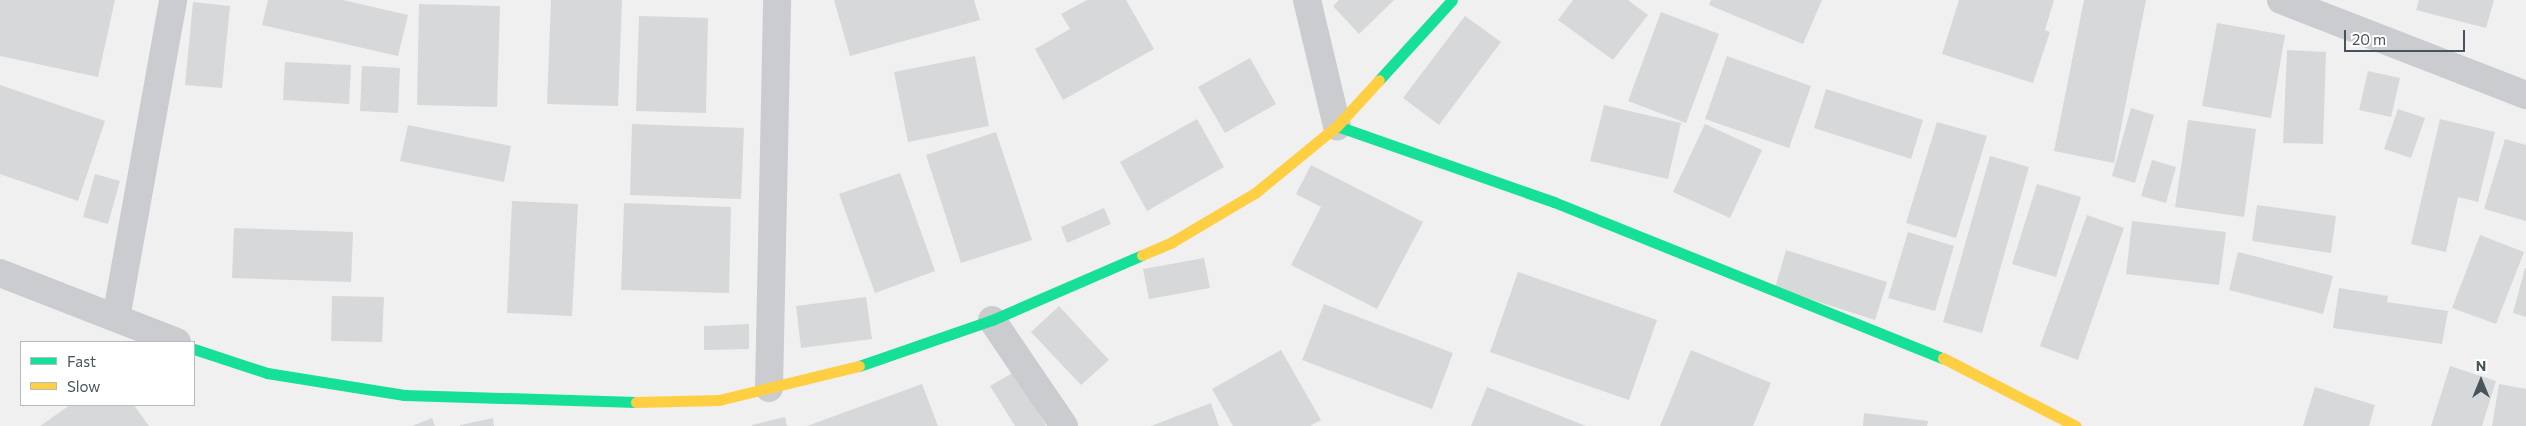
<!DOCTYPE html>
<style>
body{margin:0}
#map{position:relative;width:2526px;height:426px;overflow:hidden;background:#f1f0f0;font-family:Commissioner,sans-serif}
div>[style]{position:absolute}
.building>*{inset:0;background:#d7d8d9}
.street>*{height:28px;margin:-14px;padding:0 14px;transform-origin:14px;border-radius:14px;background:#cacccf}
.fast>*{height:11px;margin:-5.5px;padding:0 5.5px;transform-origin:5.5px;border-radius:5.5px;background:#16e098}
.slow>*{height:11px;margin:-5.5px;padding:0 5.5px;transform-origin:5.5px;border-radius:5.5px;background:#ffcf43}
span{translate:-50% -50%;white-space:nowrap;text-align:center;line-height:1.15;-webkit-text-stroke:4.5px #fff;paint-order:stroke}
.legend{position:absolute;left:20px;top:341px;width:175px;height:65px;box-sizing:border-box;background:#fff;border:1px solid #b6bbbe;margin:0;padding:6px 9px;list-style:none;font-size:15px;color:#48545c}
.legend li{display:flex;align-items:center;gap:10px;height:25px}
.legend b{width:25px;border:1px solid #b6bbbe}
.north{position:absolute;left:2456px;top:356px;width:50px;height:50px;-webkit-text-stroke:4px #fff;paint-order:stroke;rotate:0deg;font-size:14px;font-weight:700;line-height:20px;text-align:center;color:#48545c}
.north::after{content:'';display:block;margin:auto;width:18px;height:22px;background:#48545c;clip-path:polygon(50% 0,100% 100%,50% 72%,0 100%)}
.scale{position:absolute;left:2344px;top:30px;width:121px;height:22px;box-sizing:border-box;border:2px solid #48545c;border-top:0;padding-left:6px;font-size:15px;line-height:18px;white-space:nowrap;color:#48545c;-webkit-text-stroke:4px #fff;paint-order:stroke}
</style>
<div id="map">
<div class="building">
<i style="clip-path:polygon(0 0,115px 0,98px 77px,0 56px)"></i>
<i style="clip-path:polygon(268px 0,343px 0,408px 15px,398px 56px,262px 25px)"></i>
<i style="clip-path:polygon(551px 0,622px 0,618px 106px,547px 104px)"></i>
<i style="clip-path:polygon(834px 0,974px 0,980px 20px,850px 56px)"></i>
<i style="clip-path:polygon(1087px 0,1126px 0,1154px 49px,1063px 100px,1035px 49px,1070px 29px,1061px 14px)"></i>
<i style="clip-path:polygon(1339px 0,1394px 0,1359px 34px,1333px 6px)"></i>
<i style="clip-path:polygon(1573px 0,1628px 0,1648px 15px,1613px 60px,1558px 20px)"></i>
<i style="clip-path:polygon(1711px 0,1822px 0,1803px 44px,1709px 5px)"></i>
<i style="clip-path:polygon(1959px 0,2054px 0,2045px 30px,2050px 32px,2033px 83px,1942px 54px)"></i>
<i style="clip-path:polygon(2084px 0,2146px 0,2114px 163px,2054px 151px)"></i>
<i style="clip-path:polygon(2419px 0,2494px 0,2486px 28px,2416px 10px)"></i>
<i style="clip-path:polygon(193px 2px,230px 6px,222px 88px,185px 85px)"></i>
<i style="clip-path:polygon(419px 4px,500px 6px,497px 107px,417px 105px)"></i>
<i style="clip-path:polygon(1661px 12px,1719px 34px,1686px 123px,1628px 101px)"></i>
<i style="clip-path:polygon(639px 16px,708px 18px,706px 113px,636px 111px)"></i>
<i style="clip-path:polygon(1465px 16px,1501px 42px,1439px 125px,1403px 98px)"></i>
<i style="clip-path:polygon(2217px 23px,2285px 35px,2271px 118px,2202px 106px)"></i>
<i style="clip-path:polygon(2287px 50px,2326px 52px,2323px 144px,2283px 143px)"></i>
<i style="clip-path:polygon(975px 56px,989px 126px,908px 142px,894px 72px)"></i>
<i style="clip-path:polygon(1727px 56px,1811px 86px,1789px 148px,1705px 119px)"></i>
<i style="clip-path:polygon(1250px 58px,1276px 104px,1225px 133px,1198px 87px)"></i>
<i style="clip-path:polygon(285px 62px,351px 65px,349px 104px,283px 100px)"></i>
<i style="clip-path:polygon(362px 66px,400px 68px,398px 113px,360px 111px)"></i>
<i style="clip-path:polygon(2368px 71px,2400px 78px,2391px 117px,2359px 110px)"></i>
<i style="clip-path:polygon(0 85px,105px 121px,78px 201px,0 174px)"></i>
<i style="clip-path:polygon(1826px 89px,1923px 120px,1911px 159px,1814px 128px)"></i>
<i style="clip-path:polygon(1604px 105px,1681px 123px,1668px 179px,1590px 161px)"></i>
<i style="clip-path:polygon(2131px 108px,2154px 115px,2135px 183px,2112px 176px)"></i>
<i style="clip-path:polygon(2398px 109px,2425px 118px,2411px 158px,2384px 149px)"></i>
<i style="clip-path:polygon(1197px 119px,1224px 167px,1147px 211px,1120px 162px)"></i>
<i style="clip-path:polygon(2440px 119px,2495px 132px,2478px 202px,2458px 197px,2446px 252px,2411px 244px)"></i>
<i style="clip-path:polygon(2188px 120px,2256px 129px,2244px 217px,2175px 207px)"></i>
<i style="clip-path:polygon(1937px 122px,1987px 136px,1956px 238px,1906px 223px)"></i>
<i style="clip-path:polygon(632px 124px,744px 128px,741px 199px,630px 195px)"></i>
<i style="clip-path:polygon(1705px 124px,1762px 150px,1730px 218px,1673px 192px)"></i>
<i style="clip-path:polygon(408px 125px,511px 146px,504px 182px,400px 161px)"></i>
<i style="clip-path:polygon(996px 132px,1032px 240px,961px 263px,926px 155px)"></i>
<i style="clip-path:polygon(2505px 139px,2526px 145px,2526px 221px,2484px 209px)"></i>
<i style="clip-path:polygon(1990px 156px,2029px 167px,1982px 333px,1943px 322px)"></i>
<i style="clip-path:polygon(2152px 160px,2176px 167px,2166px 203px,2141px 196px)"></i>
<i style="clip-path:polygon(1311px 165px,1423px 222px,1377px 309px,1291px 265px,1321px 207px,1296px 194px)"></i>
<i style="clip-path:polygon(900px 173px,935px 271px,875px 293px,839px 194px)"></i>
<i style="clip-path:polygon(95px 174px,120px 181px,108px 224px,83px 217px)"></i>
<i style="clip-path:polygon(2037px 184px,2081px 197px,2056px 277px,2012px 264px)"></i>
<i style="clip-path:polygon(512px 201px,578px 204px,572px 316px,507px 313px)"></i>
<i style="clip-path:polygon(624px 203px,731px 207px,729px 293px,621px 290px)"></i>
<i style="clip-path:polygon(2257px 205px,2336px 216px,2331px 253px,2252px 241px)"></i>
<i style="clip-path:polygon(1104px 208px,1111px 224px,1067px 243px,1061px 227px)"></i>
<i style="clip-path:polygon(2087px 215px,2124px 228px,2078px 360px,2040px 346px)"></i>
<i style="clip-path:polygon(2132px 221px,2226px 232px,2219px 285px,2126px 274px)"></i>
<i style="clip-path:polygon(234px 228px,353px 232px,351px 282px,232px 278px)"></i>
<i style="clip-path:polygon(1908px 232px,1954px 246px,1935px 311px,1888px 298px)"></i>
<i style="clip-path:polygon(2480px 235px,2524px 252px,2496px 324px,2452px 308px)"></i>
<i style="clip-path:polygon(1786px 250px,1887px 282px,1875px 320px,1775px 288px)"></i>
<i style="clip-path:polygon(2238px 252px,2333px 276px,2323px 314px,2229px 290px)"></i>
<i style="clip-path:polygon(1204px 258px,1210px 288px,1149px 299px,1143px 269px)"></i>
<i style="clip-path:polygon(2525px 268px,2526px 268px,2526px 317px,2513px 313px)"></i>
<i style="clip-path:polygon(1518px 272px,1657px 320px,1629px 400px,1490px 352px)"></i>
<i style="clip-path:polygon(2339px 288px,2388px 296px,2387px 302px,2448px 311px,2442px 344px,2333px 328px)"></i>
<i style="clip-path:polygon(332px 296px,384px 297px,382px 342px,331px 341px)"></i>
<i style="clip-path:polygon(866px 297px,872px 339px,801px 348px,796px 306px)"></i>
<i style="clip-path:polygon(1324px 304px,1453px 353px,1432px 409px,1302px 360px)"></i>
<i style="clip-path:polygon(1059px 306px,1109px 360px,1081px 385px,1031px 332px)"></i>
<i style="clip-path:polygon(749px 324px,749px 349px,704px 350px,704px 326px)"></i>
<i style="clip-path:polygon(1281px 350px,1321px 420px,1310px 426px,1233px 426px,1212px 389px)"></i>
<i style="clip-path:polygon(1691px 350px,1771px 383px,1753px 426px,1660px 426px)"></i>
<i style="clip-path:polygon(2450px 366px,2496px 381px,2482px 426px,2431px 426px)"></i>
<i style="clip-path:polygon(1014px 372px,1046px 426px,1015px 426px,990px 386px)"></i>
<i style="clip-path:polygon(922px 384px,938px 426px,807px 426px)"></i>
<i style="clip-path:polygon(2499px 384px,2526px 389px,2526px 426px,2492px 426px)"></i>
<i style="clip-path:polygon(1487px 387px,1586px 426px,1471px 426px)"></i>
<i style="clip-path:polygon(2315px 387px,2375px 405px,2369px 426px,2303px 426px)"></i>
<i style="clip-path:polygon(1211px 403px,1219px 426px,1151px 426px)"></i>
<i style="clip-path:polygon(70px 405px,134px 405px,149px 426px,40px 426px)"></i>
<i style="clip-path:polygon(1864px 413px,1928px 421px,1927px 426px,1863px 426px)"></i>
<i style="clip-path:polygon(785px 417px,787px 426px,752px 426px,752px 425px)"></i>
<i style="clip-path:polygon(432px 418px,435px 426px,412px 426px)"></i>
<i style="clip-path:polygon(493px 418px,494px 426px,460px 426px,460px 425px)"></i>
</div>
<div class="street">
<i style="left:1307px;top:0;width:130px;rotate:76.6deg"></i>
<i style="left:2281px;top:0;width:263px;rotate:21.2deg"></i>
<i style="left:0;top:273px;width:190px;rotate:21.3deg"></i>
<i style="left:116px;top:318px;width:323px;rotate:-79.8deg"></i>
<i style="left:992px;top:320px;width:128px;rotate:55.8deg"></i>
<i style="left:769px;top:388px;width:388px;rotate:-88.8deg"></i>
</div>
<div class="fast">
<i style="left:1379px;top:80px;width:108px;rotate:-47.6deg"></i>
<i style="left:1337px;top:126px;width:230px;rotate:19.3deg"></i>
<i style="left:1554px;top:202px;width:419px;rotate:21.9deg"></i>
<i style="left:194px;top:349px;width:77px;rotate:18.2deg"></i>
<i style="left:267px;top:373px;width:139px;rotate:9.1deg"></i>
<i style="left:404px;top:395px;width:232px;rotate:1.7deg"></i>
<i style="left:859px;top:366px;width:141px;rotate:-19.1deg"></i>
<i style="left:992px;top:320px;width:163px;rotate:-23.4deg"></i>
</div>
<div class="slow">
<i style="left:1142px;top:255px;width:33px;rotate:-23deg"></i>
<i style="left:1172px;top:242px;width:96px;rotate:-30.6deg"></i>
<i style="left:1255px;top:193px;width:106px;rotate:-39.3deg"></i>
<i style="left:1337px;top:126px;width:62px;rotate:-47.6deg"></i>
<i style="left:1943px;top:358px;width:149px;rotate:27.1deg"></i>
<i style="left:636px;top:402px;width:83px;rotate:-1.4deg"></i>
<i style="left:719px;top:400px;width:144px;rotate:-13.7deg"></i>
</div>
<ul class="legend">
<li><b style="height:6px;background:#16e098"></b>Fast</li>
<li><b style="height:6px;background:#ffcf43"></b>Slow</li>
</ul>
<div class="north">N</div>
<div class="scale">20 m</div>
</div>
